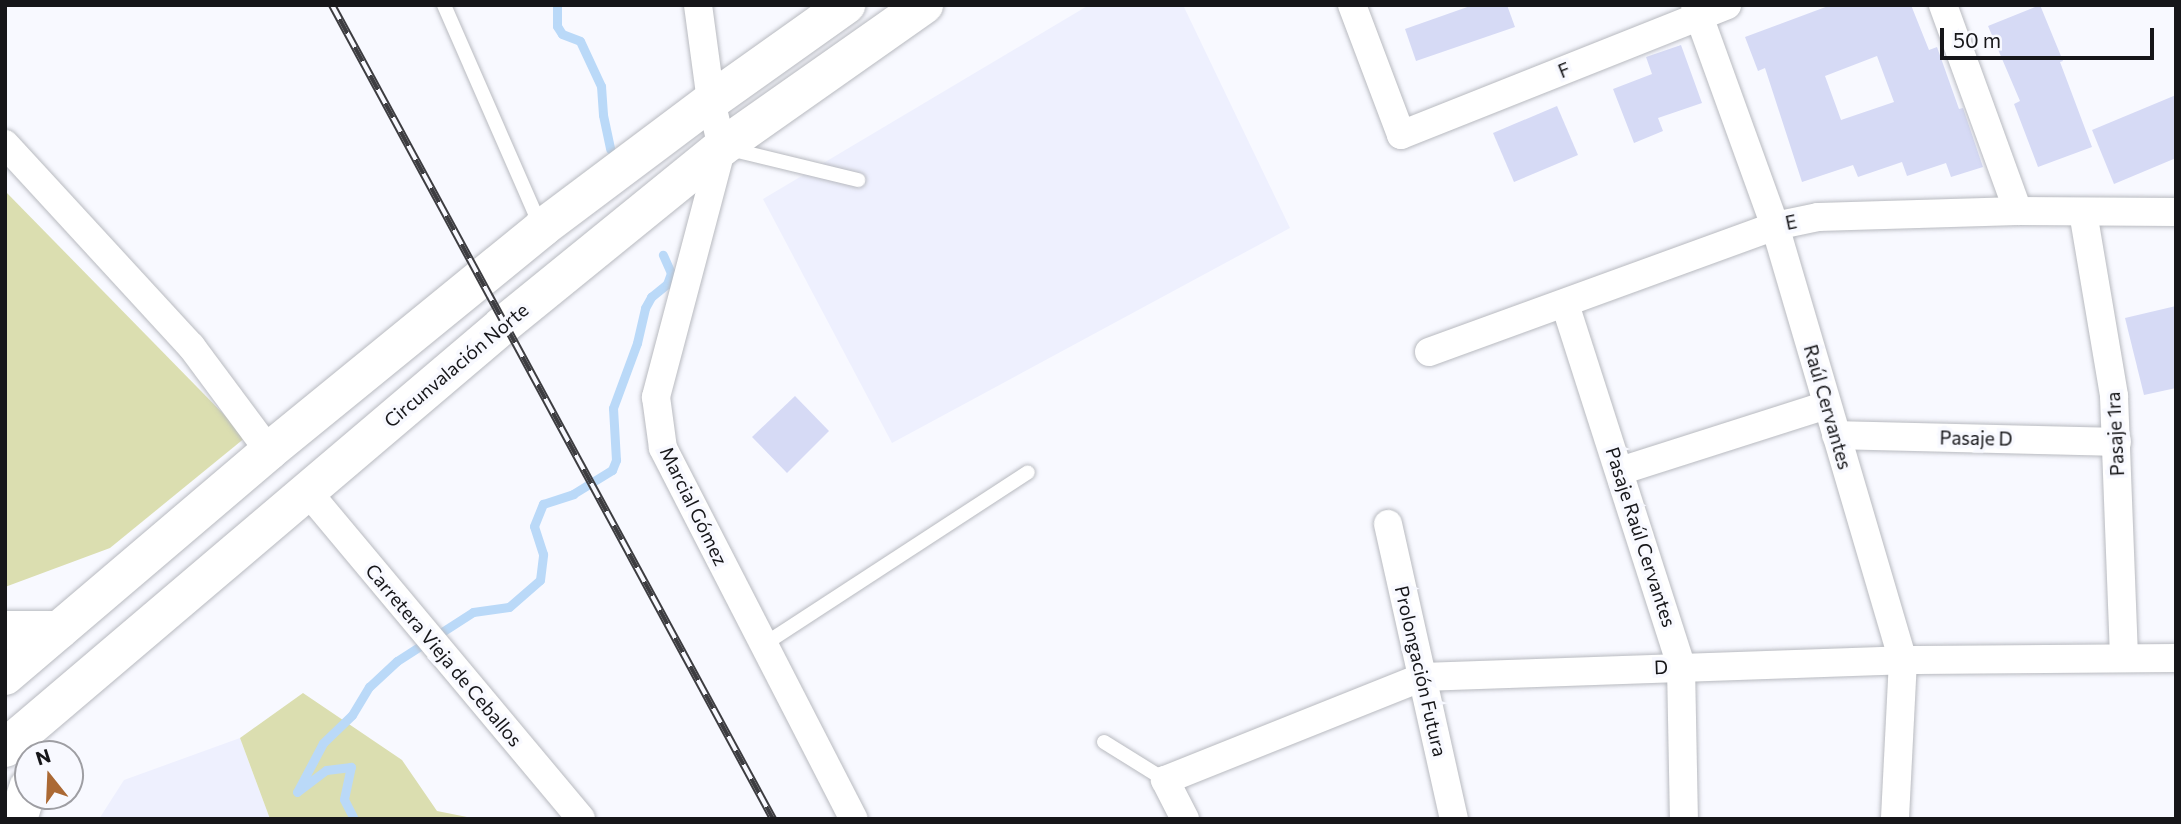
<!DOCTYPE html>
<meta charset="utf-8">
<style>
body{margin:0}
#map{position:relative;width:2181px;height:824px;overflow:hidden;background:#f8f9ff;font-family:Commissioner,sans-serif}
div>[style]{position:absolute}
.built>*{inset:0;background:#eef0fe}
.green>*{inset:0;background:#dbdeb0}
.stream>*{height:9px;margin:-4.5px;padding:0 4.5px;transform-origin:4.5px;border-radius:4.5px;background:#bad9f8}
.building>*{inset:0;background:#d6daf5}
.roads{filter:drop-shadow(0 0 2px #b8bac0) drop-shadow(0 0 2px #b8bac0)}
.lane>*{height:14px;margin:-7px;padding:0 7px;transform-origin:7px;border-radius:7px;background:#fff}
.street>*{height:28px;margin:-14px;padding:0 14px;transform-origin:14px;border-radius:14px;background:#fff}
.highway>*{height:38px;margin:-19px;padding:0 19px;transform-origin:19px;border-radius:19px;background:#fff}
.rail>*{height:8px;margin-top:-4px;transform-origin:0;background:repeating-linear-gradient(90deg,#f8f9ff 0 16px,#3d3d41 0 32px);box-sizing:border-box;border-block:2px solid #3d3d41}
span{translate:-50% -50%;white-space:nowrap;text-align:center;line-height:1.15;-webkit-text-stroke:7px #f8f9ff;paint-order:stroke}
.street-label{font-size:19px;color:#161619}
.frame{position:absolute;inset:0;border:7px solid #161619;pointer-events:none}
.north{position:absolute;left:14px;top:740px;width:70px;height:70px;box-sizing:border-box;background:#f8f9ff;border:2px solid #9e9ea3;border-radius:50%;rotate:342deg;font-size:19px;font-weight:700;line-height:28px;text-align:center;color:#161619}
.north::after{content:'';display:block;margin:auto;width:24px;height:32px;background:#ab6934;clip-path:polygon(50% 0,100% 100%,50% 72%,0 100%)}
.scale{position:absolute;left:1940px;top:28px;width:214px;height:32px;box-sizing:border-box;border:4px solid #161619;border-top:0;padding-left:9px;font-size:21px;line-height:24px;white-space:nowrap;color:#161619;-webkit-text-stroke:5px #f8f9ff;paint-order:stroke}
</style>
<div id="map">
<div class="built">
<i style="clip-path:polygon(1089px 5px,1183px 5px,1290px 228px,892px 443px,763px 199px)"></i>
<i style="clip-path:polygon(240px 738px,270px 819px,99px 819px,124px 780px)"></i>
</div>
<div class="green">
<i style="clip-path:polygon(5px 191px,246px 437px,110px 548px,5px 587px)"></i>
<i style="clip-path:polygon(303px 693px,402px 760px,437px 811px,477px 819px,270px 819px,240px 738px)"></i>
</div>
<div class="stream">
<i style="left:557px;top:5px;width:21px;rotate:90deg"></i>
<i style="left:557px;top:26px;width:9px;rotate:58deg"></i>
<i style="left:562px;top:34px;width:19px;rotate:21deg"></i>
<i style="left:580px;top:41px;width:50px;rotate:65deg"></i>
<i style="left:601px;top:86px;width:29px;rotate:86deg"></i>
<i style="left:603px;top:115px;width:35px;rotate:78deg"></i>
<i style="left:354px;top:819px;width:22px;rotate:-117deg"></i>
<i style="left:344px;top:799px;width:33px;rotate:-78deg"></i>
<i style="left:351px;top:767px;width:25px;rotate:173deg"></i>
<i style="left:326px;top:770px;width:36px;rotate:143deg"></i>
<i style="left:297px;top:792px;width:55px;rotate:-62deg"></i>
<i style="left:323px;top:743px;width:40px;rotate:-44deg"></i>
<i style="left:352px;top:715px;width:33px;rotate:-59deg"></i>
<i style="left:369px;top:687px;width:38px;rotate:-43deg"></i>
<i style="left:397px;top:661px;width:90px;rotate:-32.8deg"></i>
<i style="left:473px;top:612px;width:36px;rotate:-8deg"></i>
<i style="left:509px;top:607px;width:41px;rotate:-41.1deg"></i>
<i style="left:540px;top:580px;width:26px;rotate:-83deg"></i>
<i style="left:543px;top:554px;width:29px;rotate:-108deg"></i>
<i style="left:534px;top:526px;width:24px;rotate:-68deg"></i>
<i style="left:543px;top:504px;width:32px;rotate:-18deg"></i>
<i style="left:573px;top:494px;width:46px;rotate:-31.6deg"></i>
<i style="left:612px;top:470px;width:11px;rotate:-68deg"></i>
<i style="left:616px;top:460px;width:52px;rotate:-93.3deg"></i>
<i style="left:613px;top:408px;width:69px;rotate:-69.7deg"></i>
<i style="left:637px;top:343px;width:36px;rotate:-77deg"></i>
<i style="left:645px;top:308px;width:13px;rotate:-61deg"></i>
<i style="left:651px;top:297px;width:21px;rotate:-39deg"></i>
<i style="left:667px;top:284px;width:12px;rotate:-70deg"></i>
<i style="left:671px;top:273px;width:20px;rotate:-114deg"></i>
</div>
<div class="building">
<i style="clip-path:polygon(1473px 5px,1507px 5px,1515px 27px,1416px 61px,1405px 29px)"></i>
<i style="clip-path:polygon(evenodd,1831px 5px,1911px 5px,1929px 50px,1937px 47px,1959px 109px,1963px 108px,1983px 167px,1951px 177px,1946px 163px,1907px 176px,1902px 162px,1858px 177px,1853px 165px,1802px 182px,1765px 68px,1758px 71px,1745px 37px,1831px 5px,1877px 56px,1894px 102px,1841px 120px,1825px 76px,1877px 56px)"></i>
<i style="clip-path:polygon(2040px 5px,2063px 61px,2060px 62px,2092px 147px,2038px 167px,2014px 104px,2020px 101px,1988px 26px)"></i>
<i style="clip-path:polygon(1681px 45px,1702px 103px,1658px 118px,1663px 131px,1634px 143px,1613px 89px,1652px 74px,1646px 57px)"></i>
<i style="clip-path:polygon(2176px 95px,2176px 158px,2114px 184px,2092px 130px)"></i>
<i style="clip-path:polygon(1557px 106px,1578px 155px,1514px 182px,1493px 133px)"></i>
<i style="clip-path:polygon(2176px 306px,2176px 388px,2144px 395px,2125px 318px)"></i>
<i style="clip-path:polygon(795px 396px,829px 431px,787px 473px,752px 437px)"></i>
</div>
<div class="roads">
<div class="lane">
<i style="left:444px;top:5px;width:242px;rotate:66.4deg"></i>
<i style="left:730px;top:149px;width:132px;rotate:13.6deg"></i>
<i style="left:763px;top:645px;width:316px;rotate:-33.1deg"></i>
<i style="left:1104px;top:742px;width:72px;rotate:31.9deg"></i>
</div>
<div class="street">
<i style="left:698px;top:5px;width:97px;rotate:82.3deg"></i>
<i style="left:711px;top:101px;width:47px;rotate:76.6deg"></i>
<i style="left:722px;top:147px;width:259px;rotate:104.8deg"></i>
<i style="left:656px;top:397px;width:51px;rotate:82.2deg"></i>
<i style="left:663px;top:448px;width:417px;rotate:62.8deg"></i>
<i style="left:1352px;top:5px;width:139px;rotate:69.3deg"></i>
<i style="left:1401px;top:135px;width:351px;rotate:-21.7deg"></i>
<i style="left:1695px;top:5px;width:235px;rotate:70.1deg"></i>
<i style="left:1775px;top:226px;width:452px;rotate:73.6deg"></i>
<i style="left:1903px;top:660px;width:159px;rotate:92.9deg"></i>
<i style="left:1943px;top:5px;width:219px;rotate:70deg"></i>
<i style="left:5px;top:144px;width:275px;rotate:47.4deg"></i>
<i style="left:191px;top:346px;width:131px;rotate:53.4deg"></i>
<i style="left:2083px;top:212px;width:187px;rotate:80.4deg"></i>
<i style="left:2114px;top:396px;width:262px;rotate:87.8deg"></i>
<i style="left:1565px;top:304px;width:380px;rotate:72.2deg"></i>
<i style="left:1681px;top:666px;width:153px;rotate:88.9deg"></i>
<i style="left:1429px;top:352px;width:368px;rotate:-20deg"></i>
<i style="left:1775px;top:226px;width:44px;rotate:-11.8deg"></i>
<i style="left:1818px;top:217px;width:200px;rotate:-1.7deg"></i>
<i style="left:2018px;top:211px;width:158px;rotate:0.4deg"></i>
<i style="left:1836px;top:435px;width:281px;rotate:1.4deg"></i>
<i style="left:1620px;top:471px;width:217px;rotate:-17.7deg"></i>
<i style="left:307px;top:491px;width:427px;rotate:50.1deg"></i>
<i style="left:1388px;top:524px;width:302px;rotate:77.4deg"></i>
<i style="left:1185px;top:819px;width:44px;rotate:-117.1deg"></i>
<i style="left:1165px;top:780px;width:277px;rotate:-21.8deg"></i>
<i style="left:1422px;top:677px;width:481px;rotate:-2deg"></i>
<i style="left:1903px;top:660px;width:273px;rotate:-0.4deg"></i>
</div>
<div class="highway">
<i style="left:5px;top:630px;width:54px"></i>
<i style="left:5px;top:676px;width:347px;rotate:-40.4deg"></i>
<i style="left:269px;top:451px;width:353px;rotate:-39.2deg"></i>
<i style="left:542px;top:228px;width:211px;rotate:-36.9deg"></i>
<i style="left:711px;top:101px;width:166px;rotate:-35.4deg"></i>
<i style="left:5px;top:748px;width:653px;rotate:-40.34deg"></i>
<i style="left:503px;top:325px;width:282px;rotate:-39.1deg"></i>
<i style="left:722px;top:147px;width:247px;rotate:-35.1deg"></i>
<i style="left:18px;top:819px;width:33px;rotate:-72deg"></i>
</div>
</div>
<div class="rail">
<i style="left:332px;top:5px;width:926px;rotate:61.55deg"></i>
</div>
<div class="street-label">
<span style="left:1564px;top:70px;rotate:-22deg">F</span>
<span style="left:1791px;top:222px;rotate:-12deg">E</span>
<span style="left:456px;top:365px;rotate:-40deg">Circunvalación Norte</span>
<span style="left:1828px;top:407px;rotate:74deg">Raúl Cervantes</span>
<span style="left:2115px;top:434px;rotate:-93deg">Pasaje 1ra</span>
<span style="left:1976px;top:438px;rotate:1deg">Pasaje D</span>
<span style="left:694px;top:506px;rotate:64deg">Marcial Gómez</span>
<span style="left:1641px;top:537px;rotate:72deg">Pasaje Raúl Cervantes</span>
<span style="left:444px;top:655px;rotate:50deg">Carretera Vieja de Ceballos</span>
<span style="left:1661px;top:667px;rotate:-2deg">D</span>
<span style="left:1421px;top:671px;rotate:77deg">Prolongación Futura</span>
</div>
<div class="frame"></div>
<div class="north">N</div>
<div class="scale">50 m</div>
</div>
